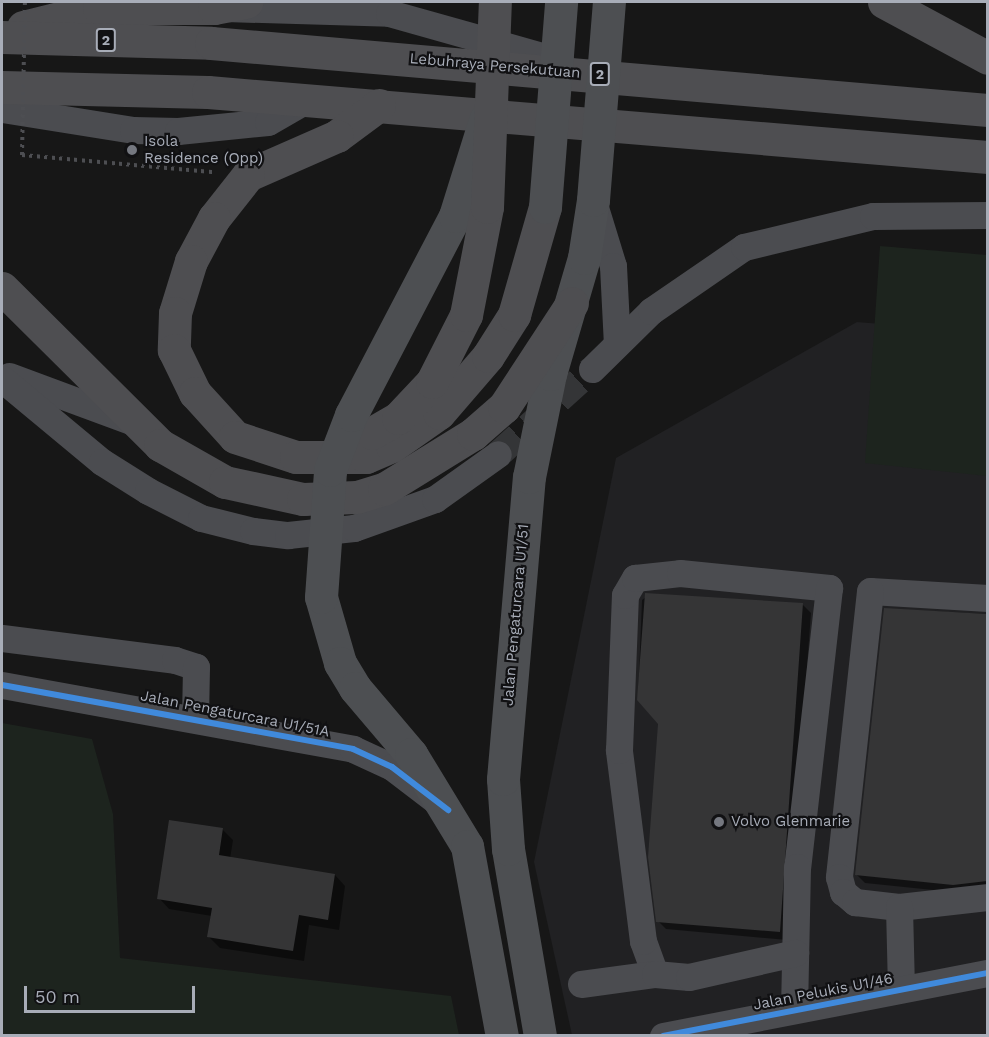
<!DOCTYPE html>
<style>
body{margin:0}
#map{position:relative;width:989px;height:1037px;overflow:hidden;background:#171717;font-family:"Work Sans",sans-serif}
div>[style]{position:absolute}
.built>*{inset:0;background:#212123}
.green>*{inset:0;background:#1d241e}
.shadow>*{inset:0;background:#0007}
.building>*{inset:0;background:#353536}
.minor-tunnel>*{height:27px;margin-top:-13.5px;transform-origin:0;background:repeating-linear-gradient(90deg,#343537 0 27px,transparent 0 41px)}
.path>*{height:4px;margin-top:-2px;transform-origin:0;background:repeating-linear-gradient(90deg,#4d4e52 0 3px,transparent 0 7.5px)}
.minor>*{height:27px;margin:-13.5px;padding:0 13.5px;transform-origin:13.5px;border-radius:13.5px;background:#4b4c50}
.major>*{height:33px;margin:-16.5px;padding:0 16.5px;transform-origin:16.5px;border-radius:16.5px;background:#4d4f52}
.highway>*{height:33px;margin:-16.5px;padding:0 16.5px;transform-origin:16.5px;border-radius:16.5px;background:#4e4e51}
.path-bridge>*{height:4px;margin-top:-2px;transform-origin:0;background:repeating-linear-gradient(90deg,#4d4e52 0 3px,transparent 0 7.5px)}
.major-bridge>*{height:33px;margin:-16.5px;padding:0 16.5px;transform-origin:16.5px;border-radius:16.5px;background:#4d4f52}
.highway-bridge>*{height:33px;margin:-16.5px;padding:0 16.5px;transform-origin:16.5px;border-radius:16.5px;background:#4e4e51}
.cycleway>*{height:6px;margin:-3px;padding:0 3px;transform-origin:3px;border-radius:3px;background:#408adc}
.dots>*{width:16px;height:16px;translate:-50% -50%;box-sizing:border-box;border:3px solid #111113;border-radius:50%}
span{translate:-50% -50%;white-space:nowrap;text-align:center;line-height:1.15;-webkit-text-stroke:4.5px #111113;paint-order:stroke}
.shield-label span{padding:2px 4px;background:#111113;border:2px solid;border-radius:4px;-webkit-text-stroke-width:0}
.shield-label{font-size:14px;color:#a8adb8;font-weight:700}
.street-label{font-size:15px;color:#a8adb8}
.poi-label{font-size:15px;color:#a8adb8}
.left{translate:0 -50%;text-align:left}
.frame{position:absolute;inset:0;border:3px solid #a8adb8;pointer-events:none}
.scale{position:absolute;left:24px;top:986px;width:171px;height:27px;box-sizing:border-box;border:3px solid #a8adb8;border-top:0;padding-left:8px;font-size:18px;line-height:21px;white-space:nowrap;color:#a8adb8;-webkit-text-stroke:4px #111113;paint-order:stroke}
</style>
<div id="map">
<div class="built">
<i style="clip-path:polygon(857px 322px,987px 333px,987px 1035px,572px 1035px,534px 862px,616px 458px)"></i>
</div>
<div class="green">
<i style="clip-path:polygon(880px 246px,987px 255px,987px 476px,865px 463px)"></i>
<i style="clip-path:polygon(2px 723px,92px 739px,113px 814px,120px 958px,451px 996px,459px 1035px,2px 1035px)"></i>
</div>
<div class="shadow">
<i style="clip-path:polygon(650px 594px,803px 605px,811px 613px,787px 940px,666px 929px,658px 921px,660px 724px,638px 699px,642px 600px)"></i>
<i style="clip-path:polygon(885px 609px,988px 614px,988px 890px,962px 893px,865px 883px,857px 875px)"></i>
<i style="clip-path:polygon(222px 829px,233px 840px,230px 859px,335px 875px,345px 886px,339px 930px,309px 925px,304px 961px,220px 948px,209px 937px,212px 916px,169px 909px,159px 898px)"></i>
</div>
<div class="building">
<i style="clip-path:polygon(645px 593px,803px 603px,780px 932px,656px 922px,648px 857px,658px 724px,637px 700px)"></i>
<i style="clip-path:polygon(884px 608px,987px 614px,987px 881px,953px 885px,855px 875px)"></i>
<i style="clip-path:polygon(169px 820px,223px 828px,219px 855px,335px 874px,328px 920px,299px 915px,293px 951px,207px 937px,212px 908px,157px 899px)"></i>
</div>
<div class="minor-tunnel">
<i style="left:498px;top:454px;width:127px;rotate:-42.1deg"></i>
</div>
<div class="path">
<i style="left:22px;top:155px;width:193px;rotate:5.1deg"></i>
</div>
<div class="minor">
<i style="left:225px;top:8px;width:164px;rotate:1.7deg"></i>
<i style="left:389px;top:13px;width:178px;rotate:15.7deg"></i>
<i style="left:2px;top:109px;width:133px;rotate:9.1deg"></i>
<i style="left:133px;top:130px;width:45px;rotate:1.3deg"></i>
<i style="left:178px;top:131px;width:90px;rotate:-5.7deg"></i>
<i style="left:268px;top:122px;width:46px;rotate:-29.9deg"></i>
<i style="left:593px;top:201px;width:68px;rotate:72.9deg"></i>
<i style="left:613px;top:266px;width:78px;rotate:87.1deg"></i>
<i style="left:592px;top:369px;width:83px;rotate:-44.5deg"></i>
<i style="left:651px;top:311px;width:113px;rotate:-34.5deg"></i>
<i style="left:744px;top:247px;width:133px;rotate:-13.5deg"></i>
<i style="left:873px;top:216px;width:115px;rotate:-0.5deg"></i>
<i style="left:9px;top:376px;width:135px;rotate:20.3deg"></i>
<i style="left:2px;top:379px;width:130px;rotate:39.7deg"></i>
<i style="left:102px;top:462px;width:54px;rotate:32.2deg"></i>
<i style="left:148px;top:491px;width:59px;rotate:27deg"></i>
<i style="left:201px;top:518px;width:54px;rotate:14deg"></i>
<i style="left:253px;top:531px;width:35px;rotate:7deg"></i>
<i style="left:288px;top:535px;width:66px;rotate:-6.1deg"></i>
<i style="left:354px;top:528px;width:86px;rotate:-19.7deg"></i>
<i style="left:435px;top:499px;width:77px;rotate:-35.5deg"></i>
<i style="left:988px;top:598px;width:118px;rotate:-176.6deg"></i>
<i style="left:870px;top:591px;width:288px;rotate:96.2deg"></i>
<i style="left:839px;top:877px;width:16px;rotate:75deg"></i>
<i style="left:843px;top:892px;width:16px;rotate:40deg"></i>
<i style="left:855px;top:902px;width:44px;rotate:6.5deg"></i>
<i style="left:899px;top:907px;width:90px;rotate:-6.4deg"></i>
<i style="left:2px;top:638px;width:174px;rotate:7.2deg"></i>
<i style="left:175px;top:660px;width:22px;rotate:18deg"></i>
<i style="left:196px;top:667px;width:50px;rotate:91.1deg"></i>
<i style="left:2px;top:685px;width:357px;rotate:10.3deg"></i>
<i style="left:353px;top:749px;width:43px;rotate:24.8deg"></i>
<i style="left:392px;top:767px;width:54px;rotate:37.5deg"></i>
<i style="left:899px;top:907px;width:82px;rotate:88.6deg"></i>
<i style="left:655px;top:974px;width:35px;rotate:-110deg"></i>
<i style="left:643px;top:941px;width:193px;rotate:-97.2deg"></i>
<i style="left:619px;top:750px;width:155px;rotate:-87.8deg"></i>
<i style="left:625px;top:595px;width:20px;rotate:-60deg"></i>
<i style="left:635px;top:578px;width:45px;rotate:-6.3deg"></i>
<i style="left:680px;top:573px;width:150px;rotate:5.7deg"></i>
<i style="left:829px;top:588px;width:281px;rotate:96.5deg"></i>
<i style="left:797px;top:867px;width:143px;rotate:91.2deg"></i>
<i style="left:581px;top:984px;width:75px;rotate:-7.7deg"></i>
<i style="left:655px;top:974px;width:34px;rotate:5deg"></i>
<i style="left:689px;top:977px;width:109px;rotate:-12.8deg"></i>
<i style="left:663px;top:1036px;width:331px;rotate:-11deg"></i>
</div>
<div class="major">
<i style="left:321px;top:597px;width:69px;rotate:73.9deg"></i>
<i style="left:340px;top:663px;width:29px;rotate:59deg"></i>
<i style="left:355px;top:688px;width:87px;rotate:49.7deg"></i>
<i style="left:411px;top:754px;width:108px;rotate:58.7deg"></i>
<i style="left:467px;top:846px;width:193px;rotate:79.6deg"></i>
<i style="left:540px;top:1036px;width:190px;rotate:-99.7deg"></i>
<i style="left:508px;top:849px;width:70px;rotate:-94.1deg"></i>
<i style="left:503px;top:779px;width:303px;rotate:-85.1deg"></i>
<i style="left:529px;top:477px;width:105px;rotate:-78.5deg"></i>
<i style="left:550px;top:374px;width:121px;rotate:-73.7deg"></i>
<i style="left:584px;top:258px;width:59px;rotate:-81.2deg"></i>
</div>
<div class="highway">
<i style="left:884px;top:2px;width:118px;rotate:28.3deg"></i>
<i style="left:23px;top:27px;width:78px;rotate:-14deg"></i>
<i style="left:99px;top:8px;width:115px"></i>
<i style="left:214px;top:8px;width:33px;rotate:-11deg"></i>
<i style="left:2px;top:37px;width:209px;rotate:1.6deg"></i>
<i style="left:211px;top:43px;width:780px;rotate:4.93deg"></i>
<i style="left:2px;top:87px;width:206px;rotate:1.4deg"></i>
<i style="left:208px;top:92px;width:783px;rotate:4.76deg"></i>
<i style="left:379px;top:105px;width:52px;rotate:143.6deg"></i>
<i style="left:337px;top:136px;width:97px;rotate:156.3deg"></i>
<i style="left:248px;top:175px;width:55px;rotate:128.3deg"></i>
<i style="left:214px;top:218px;width:49px;rotate:118.1deg"></i>
<i style="left:191px;top:261px;width:54px;rotate:107.1deg"></i>
<i style="left:175px;top:313px;width:37px;rotate:92deg"></i>
<i style="left:174px;top:350px;width:48px;rotate:64deg"></i>
<i style="left:195px;top:393px;width:59px;rotate:47.7deg"></i>
<i style="left:235px;top:437px;width:64px;rotate:18.2deg"></i>
<i style="left:296px;top:457px;width:70px"></i>
<i style="left:366px;top:457px;width:28px;rotate:-23deg"></i>
<i style="left:392px;top:446px;width:57px;rotate:-35.1deg"></i>
<i style="left:439px;top:413px;width:75px;rotate:-49.3deg"></i>
<i style="left:488px;top:356px;width:49px;rotate:-57.6deg"></i>
<i style="left:514px;top:315px;width:112px;rotate:-74deg"></i>
<i style="left:2px;top:288px;width:223px;rotate:44.8deg"></i>
<i style="left:160px;top:445px;width:75px;rotate:29.6deg"></i>
<i style="left:225px;top:482px;width:80px;rotate:12.3deg"></i>
<i style="left:303px;top:499px;width:54px;rotate:-2.1deg"></i>
<i style="left:357px;top:497px;width:28px;rotate:-17deg"></i>
<i style="left:384px;top:489px;width:105px;rotate:-31.7deg"></i>
<i style="left:473px;top:434px;width:41px;rotate:-41.1deg"></i>
<i style="left:504px;top:407px;width:124px;rotate:-56.8deg"></i>
<i style="left:372px;top:433px;width:30px;rotate:-30deg"></i>
<i style="left:398px;top:418px;width:50px;rotate:-46.6deg"></i>
<i style="left:432px;top:382px;width:75px;rotate:-63.1deg"></i>
</div>
<div class="path-bridge">
<i style="left:22px;top:155px;width:153px;rotate:-88.9deg"></i>
</div>
<div class="major-bridge">
<i style="left:593px;top:200px;width:199px;rotate:-85.4deg"></i>
<i style="left:545px;top:207px;width:206px;rotate:-85.5deg"></i>
<i style="left:321px;top:597px;width:127px;rotate:-85.9deg"></i>
<i style="left:330px;top:470px;width:59px;rotate:-69.1deg"></i>
<i style="left:351px;top:415px;width:225px;rotate:-62.4deg"></i>
<i style="left:455px;top:216px;width:101px;rotate:-72.6deg"></i>
</div>
<div class="highway-bridge">
<i style="left:466px;top:315px;width:110px;rotate:-79deg"></i>
<i style="left:487px;top:207px;width:205px;rotate:-87.8deg"></i>
</div>
<div class="cycleway">
<i style="left:2px;top:685px;width:357px;rotate:10.3deg"></i>
<i style="left:353px;top:749px;width:43px;rotate:24.8deg"></i>
<i style="left:392px;top:767px;width:71px;rotate:37.5deg"></i>
<i style="left:663px;top:1036px;width:331px;rotate:-11deg"></i>
</div>
<div class="dots">
<i style="left:132px;top:150px;background:#757880"></i>
<i style="left:719px;top:822px;background:#757880"></i>
</div>
<div class="shield-label">
<span style="left:106px;top:40px">2</span>
<span style="left:600px;top:74px">2</span>
</div>
<div class="street-label">
<span style="left:495px;top:66px;rotate:5deg">Lebuhraya Persekutuan</span>
<span style="left:516px;top:615px;rotate:-85deg">Jalan Pengaturcara U1/51</span>
<span style="left:235px;top:714px;rotate:11deg">Jalan Pengaturcara U1/51A</span>
<span style="left:823px;top:992px;rotate:-11deg">Jalan Pelukis U1/46</span>
</div>
<div class="poi-label">
<span class="left" style="left:144px;top:150px">Isola<br>Residence (Opp)</span>
<span class="left" style="left:731px;top:822px">Volvo Glenmarie</span>
</div>
<div class="frame"></div>
<div class="scale">50 m</div>
</div>
